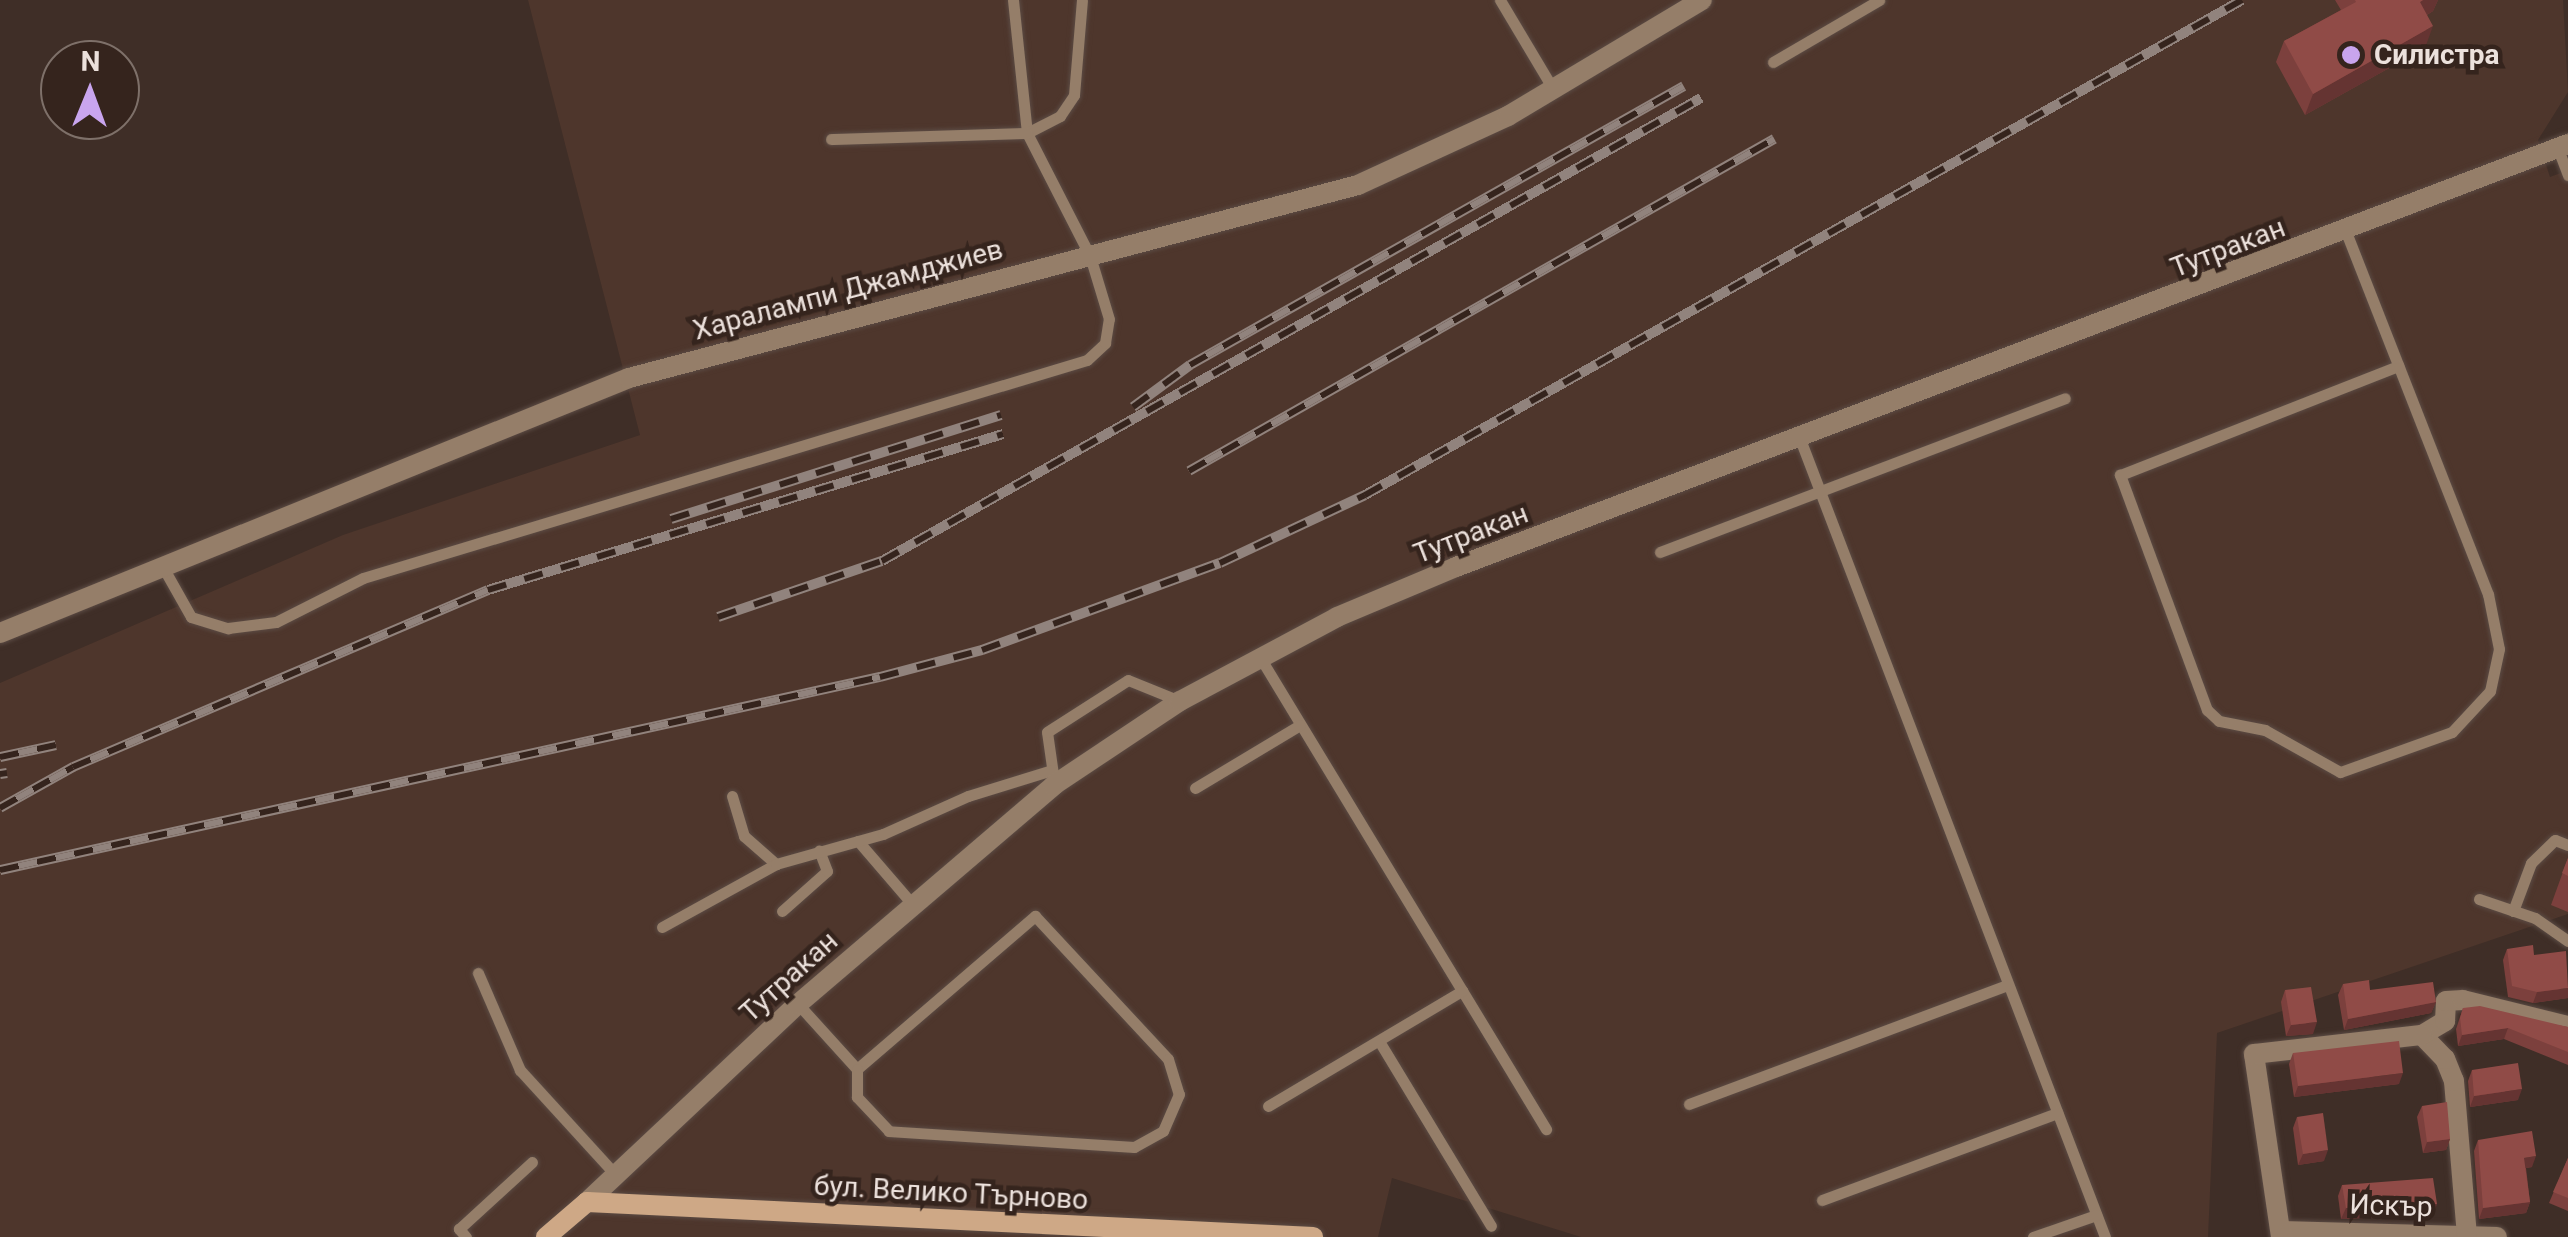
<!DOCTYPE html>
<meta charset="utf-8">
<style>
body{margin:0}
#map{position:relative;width:2568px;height:1237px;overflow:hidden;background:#3f2e27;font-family:Roboto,sans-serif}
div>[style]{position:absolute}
.built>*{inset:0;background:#4e362c}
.roads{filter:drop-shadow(0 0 2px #5b4b44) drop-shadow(0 0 2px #5b4b44)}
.service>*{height:11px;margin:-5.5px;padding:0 5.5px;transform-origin:5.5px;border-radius:5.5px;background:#957e69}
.minor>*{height:20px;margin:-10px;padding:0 10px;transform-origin:10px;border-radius:10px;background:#957e69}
.tertiary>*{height:20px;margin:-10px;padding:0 10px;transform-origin:10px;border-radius:10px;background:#957e69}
.secondary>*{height:20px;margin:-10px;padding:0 10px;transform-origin:10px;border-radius:10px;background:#cea886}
.rail>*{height:10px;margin-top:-5px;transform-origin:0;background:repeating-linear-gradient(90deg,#35241d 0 19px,#91837d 0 38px);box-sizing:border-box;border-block:2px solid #91837d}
.wall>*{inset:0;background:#7c403d}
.shaded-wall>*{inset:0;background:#653432}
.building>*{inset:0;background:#904b47}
.dots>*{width:28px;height:28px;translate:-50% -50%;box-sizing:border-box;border:5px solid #35241d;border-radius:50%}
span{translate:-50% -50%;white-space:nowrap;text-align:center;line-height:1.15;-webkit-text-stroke:9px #35241d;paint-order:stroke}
.poi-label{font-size:28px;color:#ece1dc;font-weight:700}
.left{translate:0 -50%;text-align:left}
.street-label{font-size:28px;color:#ece1dc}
.north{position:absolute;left:40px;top:40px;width:100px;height:100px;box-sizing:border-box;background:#35241d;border:2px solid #7e7069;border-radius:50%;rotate:1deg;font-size:28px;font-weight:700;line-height:40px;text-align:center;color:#ece1dc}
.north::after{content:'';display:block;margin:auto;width:35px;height:45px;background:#c9a5ee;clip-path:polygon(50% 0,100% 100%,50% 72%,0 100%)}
</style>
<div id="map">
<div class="built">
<i style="clip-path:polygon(528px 0,2563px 0,2568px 92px,2538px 140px,2550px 177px,2568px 170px,2568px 914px,2217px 1033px,2208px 1237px,1581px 1237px,1392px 1178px,1378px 1237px,0 1237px,0 683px,343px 535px,640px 435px)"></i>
</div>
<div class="roads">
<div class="service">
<i style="left:1013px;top:0;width:134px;rotate:84deg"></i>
<i style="left:1027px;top:133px;width:37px;rotate:-27deg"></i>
<i style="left:1060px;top:116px;width:25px;rotate:-56deg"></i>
<i style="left:1074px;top:95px;width:95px;rotate:-85.2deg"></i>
<i style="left:1500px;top:0;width:104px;rotate:59.2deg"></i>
<i style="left:1773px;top:62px;width:123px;rotate:-30.3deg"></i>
<i style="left:2558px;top:149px;width:28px;rotate:69deg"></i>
<i style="left:2346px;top:232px;width:389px;rotate:68.6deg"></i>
<i style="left:2488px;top:594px;width:56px;rotate:78.7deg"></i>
<i style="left:2499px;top:649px;width:43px;rotate:102.1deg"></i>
<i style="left:2490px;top:691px;width:56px;rotate:132.8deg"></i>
<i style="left:2452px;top:732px;width:119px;rotate:160.3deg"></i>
<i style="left:2340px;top:772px;width:86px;rotate:-150.8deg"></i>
<i style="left:2265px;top:730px;width:47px;rotate:-168.9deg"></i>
<i style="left:2219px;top:721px;width:16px;rotate:-137deg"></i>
<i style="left:2207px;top:710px;width:251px;rotate:-110.3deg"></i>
<i style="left:2120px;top:475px;width:299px;rotate:-21.4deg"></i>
<i style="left:1800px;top:439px;width:854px;rotate:69.08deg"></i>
<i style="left:1660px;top:552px;width:433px;rotate:-20.8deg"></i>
<i style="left:164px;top:569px;width:55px;rotate:60.6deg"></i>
<i style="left:191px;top:617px;width:39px;rotate:17deg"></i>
<i style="left:228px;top:628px;width:48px;rotate:-7.1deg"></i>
<i style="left:276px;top:622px;width:97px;rotate:-26.8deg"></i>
<i style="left:363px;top:578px;width:756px;rotate:-16.76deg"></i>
<i style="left:1087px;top:360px;width:25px;rotate:-43deg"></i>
<i style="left:1105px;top:343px;width:24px;rotate:-81deg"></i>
<i style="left:1109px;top:319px;width:66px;rotate:-106.8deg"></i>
<i style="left:1090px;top:256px;width:138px;rotate:-117.1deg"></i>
<i style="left:1027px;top:133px;width:196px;rotate:178.2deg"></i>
<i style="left:1261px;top:659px;width:550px;rotate:58.77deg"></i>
<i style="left:1053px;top:774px;width:42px;rotate:-98.1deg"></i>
<i style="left:1047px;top:732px;width:96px;rotate:-32.7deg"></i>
<i style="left:1128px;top:680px;width:56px;rotate:22deg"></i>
<i style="left:1195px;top:788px;width:122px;rotate:-31deg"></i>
<i style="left:732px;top:796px;width:42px;rotate:73.3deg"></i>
<i style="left:744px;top:836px;width:43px;rotate:41.2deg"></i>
<i style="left:858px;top:841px;width:84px;rotate:49.3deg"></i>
<i style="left:2479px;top:899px;width:59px;rotate:18.7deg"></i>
<i style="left:2535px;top:918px;width:40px;rotate:34.9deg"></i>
<i style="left:782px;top:911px;width:60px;rotate:-41.6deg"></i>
<i style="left:827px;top:871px;width:22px;rotate:-111deg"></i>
<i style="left:2513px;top:911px;width:51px;rotate:-69.4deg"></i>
<i style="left:2531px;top:863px;width:33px;rotate:-44deg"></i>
<i style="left:2555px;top:840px;width:14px;rotate:21deg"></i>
<i style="left:662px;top:927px;width:130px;rotate:-28.9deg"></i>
<i style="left:776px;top:864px;width:111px;rotate:-15.7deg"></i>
<i style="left:883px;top:834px;width:93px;rotate:-24.1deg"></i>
<i style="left:968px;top:796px;width:88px;rotate:-17.2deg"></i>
<i style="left:478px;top:973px;width:106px;rotate:66.6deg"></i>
<i style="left:520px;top:1070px;width:142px;rotate:47.6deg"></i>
<i style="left:798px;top:1004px;width:88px;rotate:47.8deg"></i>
<i style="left:857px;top:1069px;width:235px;rotate:-40.7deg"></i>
<i style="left:1035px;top:916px;width:195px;rotate:47.1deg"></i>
<i style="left:1168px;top:1059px;width:37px;rotate:73deg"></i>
<i style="left:1179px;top:1094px;width:40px;rotate:113.4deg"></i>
<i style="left:1163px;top:1131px;width:33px;rotate:151deg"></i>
<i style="left:1134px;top:1147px;width:246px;rotate:-176.3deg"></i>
<i style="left:889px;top:1131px;width:47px;rotate:-133.3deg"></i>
<i style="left:857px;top:1097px;width:28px;rotate:-90deg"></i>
<i style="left:1379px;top:1041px;width:216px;rotate:58.8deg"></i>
<i style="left:1689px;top:1104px;width:340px;rotate:-20.5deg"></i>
<i style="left:1268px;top:1106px;width:226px;rotate:-30.7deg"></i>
<i style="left:1822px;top:1200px;width:251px;rotate:-20.3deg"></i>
<i style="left:466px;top:1237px;width:11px;rotate:-131deg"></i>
<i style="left:459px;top:1229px;width:99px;rotate:-42.5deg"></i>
<i style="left:2033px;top:1237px;width:67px;rotate:-19.2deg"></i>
</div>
<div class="minor">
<i style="left:0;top:633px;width:679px;rotate:-22.07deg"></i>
<i style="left:629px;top:378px;width:754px;rotate:-14.83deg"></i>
<i style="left:1358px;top:185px;width:165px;rotate:-24.7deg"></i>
<i style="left:1508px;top:116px;width:226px;rotate:-30.9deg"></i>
<i style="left:2283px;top:1231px;width:214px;rotate:1.6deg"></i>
<i style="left:2467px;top:1236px;width:156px;rotate:-94.8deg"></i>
<i style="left:2454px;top:1081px;width:24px;rotate:-112deg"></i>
<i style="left:2445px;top:1059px;width:33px;rotate:-134deg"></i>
<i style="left:2422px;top:1035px;width:27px;rotate:-31deg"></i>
<i style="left:2445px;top:1021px;width:20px;rotate:-87deg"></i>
<i style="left:2446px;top:1001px;width:17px;rotate:-3deg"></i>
<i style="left:2463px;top:1000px;width:108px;rotate:13.9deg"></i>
<i style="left:2281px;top:1237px;width:185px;rotate:-98.4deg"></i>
<i style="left:2254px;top:1054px;width:169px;rotate:-6.5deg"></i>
</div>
<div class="tertiary">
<i style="left:587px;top:1202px;width:289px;rotate:-43.2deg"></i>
<i style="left:798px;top:1004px;width:337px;rotate:-40.5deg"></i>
<i style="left:1054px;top:785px;width:151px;rotate:-33.7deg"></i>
<i style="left:1180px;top:701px;width:178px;rotate:-28.1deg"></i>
<i style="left:1337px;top:617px;width:129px;rotate:-22.8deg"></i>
<i style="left:1456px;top:567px;width:1190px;rotate:-20.83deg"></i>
</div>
<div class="secondary">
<i style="left:546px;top:1237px;width:54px;rotate:-40.5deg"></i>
<i style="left:587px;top:1202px;width:727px;rotate:2.76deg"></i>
</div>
</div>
<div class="rail">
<i style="left:1133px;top:407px;width:71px;rotate:-36.4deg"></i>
<i style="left:1190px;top:365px;width:567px;rotate:-29.46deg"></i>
<i style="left:1189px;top:471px;width:673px;rotate:-29.58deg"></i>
<i style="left:671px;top:519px;width:346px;rotate:-17.5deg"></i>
<i style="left:718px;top:617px;width:173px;rotate:-18.9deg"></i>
<i style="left:882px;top:561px;width:941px;rotate:-29.48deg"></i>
<i style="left:0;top:757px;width:57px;rotate:-12.1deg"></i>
<i style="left:0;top:774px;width:7px;rotate:-8deg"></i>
<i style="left:0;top:808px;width:84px;rotate:-29.3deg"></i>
<i style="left:73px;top:767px;width:451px;rotate:-23.1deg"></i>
<i style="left:488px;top:590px;width:538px;rotate:-16.85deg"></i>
<i style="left:0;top:870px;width:901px;rotate:-12.37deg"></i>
<i style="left:880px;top:677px;width:106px;rotate:-14.8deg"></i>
<i style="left:982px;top:650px;width:253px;rotate:-20.1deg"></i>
<i style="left:1220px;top:563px;width:160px;rotate:-25.1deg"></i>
<i style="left:1365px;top:495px;width:1007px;rotate:-29.44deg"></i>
</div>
<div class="wall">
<i style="clip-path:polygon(2335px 0,2438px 0,2433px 11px,2427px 15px,2425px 48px,2305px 115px,2276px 62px,2284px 41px,2341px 10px)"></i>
<i style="clip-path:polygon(2568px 858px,2568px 912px,2551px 905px)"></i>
<i style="clip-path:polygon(2507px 949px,2534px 955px,2568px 998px,2533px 1003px,2508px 997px,2503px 960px)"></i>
<i style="clip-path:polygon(2343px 984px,2370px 990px,2436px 1002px,2431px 1013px,2344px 1030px,2338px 995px)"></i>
<i style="clip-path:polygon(2285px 990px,2313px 1034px,2286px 1036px,2281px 1002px)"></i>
<i style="clip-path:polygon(2463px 1008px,2568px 1027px,2568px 1065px,2504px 1039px,2458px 1046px,2456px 1029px)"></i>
<i style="clip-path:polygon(2293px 1053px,2399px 1084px,2294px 1097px,2289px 1064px)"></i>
<i style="clip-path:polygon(2472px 1070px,2518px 1100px,2470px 1107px,2468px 1081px)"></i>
<i style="clip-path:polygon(2422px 1106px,2450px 1139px,2446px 1150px,2423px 1153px,2417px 1117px)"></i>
<i style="clip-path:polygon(2297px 1117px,2324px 1161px,2298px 1165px,2293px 1128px)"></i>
<i style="clip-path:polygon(2478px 1140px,2532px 1167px,2526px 1168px,2530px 1202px,2526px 1213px,2479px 1219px,2474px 1151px)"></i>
<i style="clip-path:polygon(2568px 1158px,2568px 1211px,2549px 1203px)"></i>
<i style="clip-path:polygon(2342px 1185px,2433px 1215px,2341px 1219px,2338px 1196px)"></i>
</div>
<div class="shaded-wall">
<i style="clip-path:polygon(2423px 0,2438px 0,2433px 11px,2412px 24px,2420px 2px)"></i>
<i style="clip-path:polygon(2433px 26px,2425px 48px,2305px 115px,2313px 94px)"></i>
<i style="clip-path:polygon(2568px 988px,2568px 998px,2533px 1003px,2537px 992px)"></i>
<i style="clip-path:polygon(2436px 1002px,2431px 1013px,2344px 1030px,2348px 1019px)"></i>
<i style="clip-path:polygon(2317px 1022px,2313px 1034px,2286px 1036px,2291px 1025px)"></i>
<i style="clip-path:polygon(2508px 1028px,2504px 1039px,2458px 1046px,2462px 1035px)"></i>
<i style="clip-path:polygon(2403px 1073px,2399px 1084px,2294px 1097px,2298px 1086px)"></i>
<i style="clip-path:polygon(2522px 1089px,2518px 1100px,2470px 1107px,2474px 1096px)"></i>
<i style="clip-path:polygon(2450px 1139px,2446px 1150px,2423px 1153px,2427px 1142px)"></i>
<i style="clip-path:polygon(2328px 1150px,2324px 1161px,2298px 1165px,2303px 1154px)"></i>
<i style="clip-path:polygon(2536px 1156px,2532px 1167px,2520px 1169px,2524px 1158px)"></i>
<i style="clip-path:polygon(2530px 1202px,2526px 1213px,2479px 1219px,2483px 1208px)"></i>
<i style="clip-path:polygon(2437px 1204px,2433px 1215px,2341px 1219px,2346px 1208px)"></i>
</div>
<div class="building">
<i style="clip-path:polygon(2355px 0,2423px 0,2420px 2px,2433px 26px,2313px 94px,2284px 41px,2356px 2px)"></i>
<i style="clip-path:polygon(2568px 858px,2568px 876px,2562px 873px)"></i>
<i style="clip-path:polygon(2533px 945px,2534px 955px,2566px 951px,2568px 988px,2537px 992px,2512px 986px,2507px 949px)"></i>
<i style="clip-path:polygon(2369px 980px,2370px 990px,2433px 982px,2436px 1002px,2348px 1019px,2343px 984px)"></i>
<i style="clip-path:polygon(2311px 987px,2317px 1022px,2291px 1025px,2285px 990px)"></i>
<i style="clip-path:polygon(2480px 1006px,2568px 1027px,2568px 1052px,2508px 1028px,2462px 1035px,2460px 1018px,2463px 1008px)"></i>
<i style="clip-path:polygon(2399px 1041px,2403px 1073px,2298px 1086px,2293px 1053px)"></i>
<i style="clip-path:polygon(2518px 1063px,2522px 1089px,2474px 1096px,2472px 1070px)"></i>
<i style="clip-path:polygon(2447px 1102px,2450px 1139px,2427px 1142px,2422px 1106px)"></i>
<i style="clip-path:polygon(2323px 1113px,2328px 1150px,2303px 1154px,2297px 1117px)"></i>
<i style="clip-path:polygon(2532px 1131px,2536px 1156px,2524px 1158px,2530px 1202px,2483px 1208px,2478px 1140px)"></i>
<i style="clip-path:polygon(2568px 1158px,2568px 1198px,2553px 1192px)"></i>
<i style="clip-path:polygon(2433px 1178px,2437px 1204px,2346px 1208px,2342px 1185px)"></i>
</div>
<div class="dots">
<i style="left:2351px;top:55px;background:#c9a5ee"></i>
</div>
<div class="poi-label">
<span class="left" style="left:2374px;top:55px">Силистра</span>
</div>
<div class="street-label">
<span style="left:2228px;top:248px;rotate:-21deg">Тутракан</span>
<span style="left:848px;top:290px;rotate:-15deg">Харалампи Джамджиев</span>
<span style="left:1471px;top:534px;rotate:-21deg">Тутракан</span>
<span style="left:789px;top:977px;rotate:-42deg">Тутракан</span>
<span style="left:951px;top:1193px;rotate:3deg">бул. Велико Търново</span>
<span style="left:2391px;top:1206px;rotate:2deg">Искър</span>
</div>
<div class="north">N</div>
</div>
